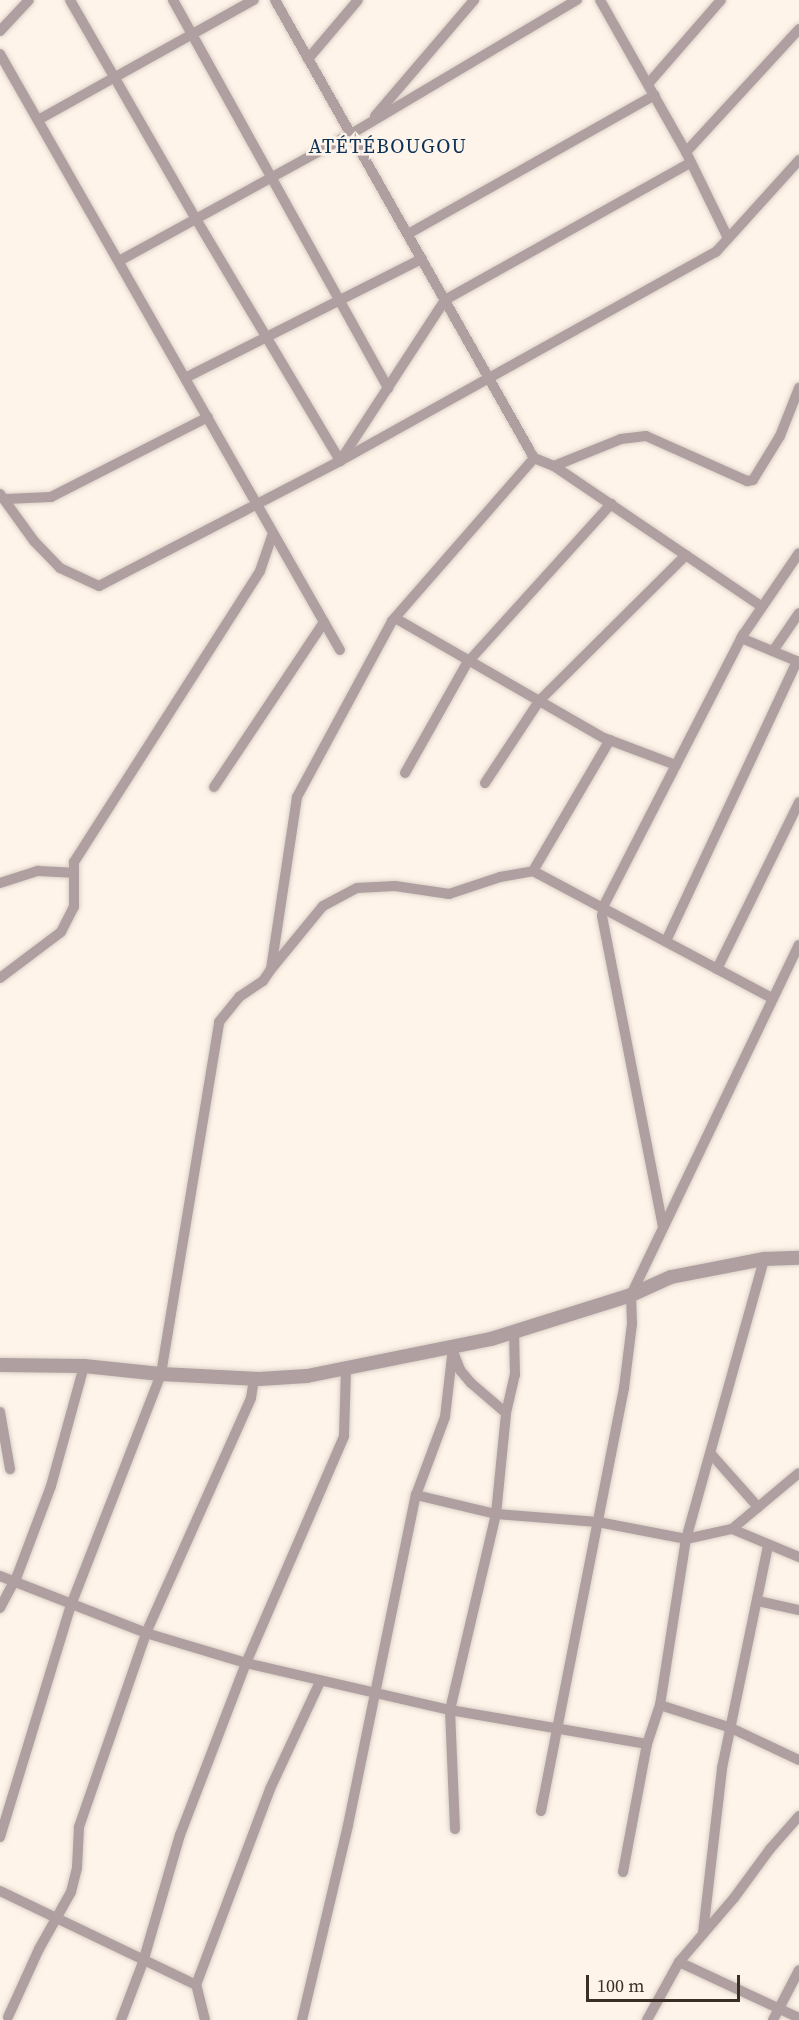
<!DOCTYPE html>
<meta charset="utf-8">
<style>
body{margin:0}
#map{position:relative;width:799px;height:2020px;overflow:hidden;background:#fff4ea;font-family:"Source Serif 4",serif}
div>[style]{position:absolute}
.roads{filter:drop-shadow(0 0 2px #dbd1c7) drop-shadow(0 0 2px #dbd1c7)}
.minor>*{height:10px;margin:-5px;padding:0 5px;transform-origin:5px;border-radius:5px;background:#b09fa1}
.tertiary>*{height:14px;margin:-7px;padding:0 7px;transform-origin:7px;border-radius:7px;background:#b09fa1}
span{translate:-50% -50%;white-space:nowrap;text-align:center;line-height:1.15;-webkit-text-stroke:5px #fff4ea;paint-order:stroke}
.quarter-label{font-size:20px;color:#0a3157;letter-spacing:1.5px}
.scale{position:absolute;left:586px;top:1975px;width:154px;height:27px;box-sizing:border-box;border:3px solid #392f25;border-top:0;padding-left:8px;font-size:18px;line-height:21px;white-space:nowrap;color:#392f25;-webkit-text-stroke:4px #fff4ea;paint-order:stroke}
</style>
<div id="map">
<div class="roads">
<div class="minor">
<i style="left:70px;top:0;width:253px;rotate:60.1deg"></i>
<i style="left:196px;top:219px;width:282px;rotate:59.2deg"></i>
<i style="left:340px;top:461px;width:192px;rotate:-56.9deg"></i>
<i style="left:445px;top:300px;width:281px;rotate:-29.2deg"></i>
<i style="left:173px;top:0;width:444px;rotate:61deg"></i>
<i style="left:600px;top:0;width:175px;rotate:60.5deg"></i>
<i style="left:686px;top:152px;width:96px;rotate:64deg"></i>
<i style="left:0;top:31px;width:42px;rotate:-46.9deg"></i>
<i style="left:0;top:54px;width:686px;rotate:60.3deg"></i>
<i style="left:308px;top:59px;width:77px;rotate:-49.7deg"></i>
<i style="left:648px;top:84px;width:111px;rotate:-49deg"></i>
<i style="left:375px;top:116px;width:153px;rotate:-49.5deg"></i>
<i style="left:38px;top:120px;width:247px;rotate:-29.1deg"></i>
<i style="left:686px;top:152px;width:167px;rotate:-47.4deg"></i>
<i style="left:408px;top:234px;width:283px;rotate:-29.4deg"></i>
<i style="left:119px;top:261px;width:264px;rotate:-28.7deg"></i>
<i style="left:351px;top:134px;width:263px;rotate:-30.7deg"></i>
<i style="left:187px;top:377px;width:263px;rotate:-26.7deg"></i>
<i style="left:534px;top:458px;width:22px;rotate:22deg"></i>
<i style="left:554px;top:466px;width:251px;rotate:34.1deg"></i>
<i style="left:554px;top:466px;width:72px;rotate:-21.9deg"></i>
<i style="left:621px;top:439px;width:25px;rotate:-7deg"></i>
<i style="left:646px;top:436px;width:111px;rotate:24deg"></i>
<i style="left:747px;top:481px;width:6px;rotate:-9deg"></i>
<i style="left:753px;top:480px;width:52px;rotate:-58.5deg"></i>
<i style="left:780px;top:436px;width:52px;rotate:-68.4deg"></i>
<i style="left:0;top:494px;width:58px;rotate:54.1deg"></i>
<i style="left:34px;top:541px;width:37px;rotate:46deg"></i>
<i style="left:60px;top:568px;width:43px;rotate:24.8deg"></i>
<i style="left:99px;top:586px;width:271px;rotate:-27.4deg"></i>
<i style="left:340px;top:461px;width:430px;rotate:-29.1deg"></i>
<i style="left:716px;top:252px;width:124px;rotate:-47.9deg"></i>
<i style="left:6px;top:499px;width:45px;rotate:-2.5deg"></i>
<i style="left:51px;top:497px;width:176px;rotate:-27deg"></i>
<i style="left:395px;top:618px;width:241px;rotate:29.9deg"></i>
<i style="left:604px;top:738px;width:77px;rotate:20.6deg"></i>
<i style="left:741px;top:638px;width:63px;rotate:22.5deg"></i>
<i style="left:773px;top:651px;width:46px;rotate:-55.6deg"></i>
<i style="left:405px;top:773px;width:126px;rotate:-60.6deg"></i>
<i style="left:467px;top:663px;width:215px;rotate:-47.8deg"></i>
<i style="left:485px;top:783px;width:98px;rotate:-56.6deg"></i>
<i style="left:539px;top:701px;width:207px;rotate:-44.8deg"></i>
<i style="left:214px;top:787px;width:198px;rotate:-56.3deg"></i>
<i style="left:533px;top:871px;width:152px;rotate:-59.6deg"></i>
<i style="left:0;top:883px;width:40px;rotate:-18deg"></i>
<i style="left:38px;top:871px;width:35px;rotate:3deg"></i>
<i style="left:666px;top:941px;width:309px;rotate:-64.9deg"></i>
<i style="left:272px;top:968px;width:80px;rotate:-50.6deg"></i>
<i style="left:323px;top:906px;width:38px;rotate:-28deg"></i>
<i style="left:357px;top:888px;width:38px;rotate:-3deg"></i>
<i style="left:395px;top:886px;width:55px;rotate:8.4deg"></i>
<i style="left:449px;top:894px;width:54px;rotate:-18.4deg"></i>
<i style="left:500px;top:877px;width:34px;rotate:-10deg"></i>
<i style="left:533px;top:871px;width:271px;rotate:28deg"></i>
<i style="left:717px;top:969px;width:186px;rotate:-63.8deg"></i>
<i style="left:0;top:978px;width:76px;rotate:-37deg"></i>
<i style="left:61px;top:932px;width:28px;rotate:-63deg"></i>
<i style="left:74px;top:907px;width:45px;rotate:-90deg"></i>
<i style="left:74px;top:862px;width:345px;rotate:-57.4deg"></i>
<i style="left:260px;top:571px;width:39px;rotate:-71deg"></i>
<i style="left:663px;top:1227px;width:317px;rotate:-101.1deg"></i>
<i style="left:602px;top:916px;width:11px;rotate:-80deg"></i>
<i style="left:604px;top:905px;width:304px;rotate:-62.8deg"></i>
<i style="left:743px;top:635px;width:99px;rotate:-55.7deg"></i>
<i style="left:454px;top:1354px;width:17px;rotate:69deg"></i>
<i style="left:460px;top:1370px;width:17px;rotate:50deg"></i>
<i style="left:471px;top:1383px;width:46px;rotate:40.6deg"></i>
<i style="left:0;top:1412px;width:58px;rotate:80deg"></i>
<i style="left:711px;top:1454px;width:71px;rotate:48.4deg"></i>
<i style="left:416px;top:1495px;width:82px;rotate:13.4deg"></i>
<i style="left:496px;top:1514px;width:102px;rotate:4.5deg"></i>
<i style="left:598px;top:1522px;width:90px;rotate:10.9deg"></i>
<i style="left:686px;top:1539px;width:47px;rotate:-12.3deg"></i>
<i style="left:732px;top:1529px;width:73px;rotate:22.7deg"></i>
<i style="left:732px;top:1529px;width:87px;rotate:-39.9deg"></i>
<i style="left:0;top:1576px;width:157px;rotate:21.3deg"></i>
<i style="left:146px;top:1633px;width:104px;rotate:16.7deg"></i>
<i style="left:246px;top:1663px;width:209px;rotate:13deg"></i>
<i style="left:450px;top:1710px;width:200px;rotate:9.8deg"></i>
<i style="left:758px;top:1601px;width:42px;rotate:12.4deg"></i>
<i style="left:0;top:1608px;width:36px;rotate:-62deg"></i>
<i style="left:17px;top:1576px;width:96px;rotate:-69.3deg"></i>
<i style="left:51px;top:1486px;width:124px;rotate:-74.6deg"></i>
<i style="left:660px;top:1705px;width:75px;rotate:17.9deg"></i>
<i style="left:731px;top:1728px;width:75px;rotate:25.2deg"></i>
<i style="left:541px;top:1811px;width:431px;rotate:-78.9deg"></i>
<i style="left:624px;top:1388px;width:64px;rotate:-82.9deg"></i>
<i style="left:632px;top:1324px;width:29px;rotate:-92deg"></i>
<i style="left:631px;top:1295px;width:388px;rotate:-64.4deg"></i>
<i style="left:455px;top:1829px;width:119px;rotate:-92.4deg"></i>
<i style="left:450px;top:1710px;width:201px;rotate:-76.8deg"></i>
<i style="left:496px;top:1514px;width:101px;rotate:-84.3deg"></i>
<i style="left:506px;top:1413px;width:39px;rotate:-77deg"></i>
<i style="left:515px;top:1375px;width:43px;rotate:-91.3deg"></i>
<i style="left:0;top:1837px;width:243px;rotate:-73deg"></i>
<i style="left:71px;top:1605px;width:248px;rotate:-68.7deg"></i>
<i style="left:161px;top:1374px;width:357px;rotate:-80.6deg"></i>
<i style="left:219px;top:1022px;width:32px;rotate:-51deg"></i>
<i style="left:239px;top:997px;width:29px;rotate:-34deg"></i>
<i style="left:263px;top:981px;width:14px;rotate:-56deg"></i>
<i style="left:271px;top:969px;width:174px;rotate:-81.4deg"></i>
<i style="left:297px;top:797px;width:200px;rotate:-61.6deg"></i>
<i style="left:392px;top:621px;width:216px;rotate:-48.9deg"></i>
<i style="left:534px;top:458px;width:526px;rotate:-119.49deg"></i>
<i style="left:623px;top:1872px;width:130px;rotate:-79.4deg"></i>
<i style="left:647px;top:1744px;width:41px;rotate:-71.6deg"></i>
<i style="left:660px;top:1705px;width:168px;rotate:-81.1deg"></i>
<i style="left:686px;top:1539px;width:291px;rotate:-74.4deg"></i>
<i style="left:0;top:1891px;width:217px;rotate:25.6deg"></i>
<i style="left:703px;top:1933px;width:166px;rotate:-83.4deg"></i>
<i style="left:722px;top:1768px;width:228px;rotate:-78.3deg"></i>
<i style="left:679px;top:1962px;width:132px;rotate:25deg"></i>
<i style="left:8px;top:2017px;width:75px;rotate:-65.5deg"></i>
<i style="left:39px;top:1949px;width:65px;rotate:-60.7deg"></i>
<i style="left:71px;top:1892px;width:25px;rotate:-76deg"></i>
<i style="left:77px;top:1868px;width:41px;rotate:-87.2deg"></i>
<i style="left:79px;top:1827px;width:205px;rotate:-70.9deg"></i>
<i style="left:146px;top:1633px;width:257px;rotate:-65.9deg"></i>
<i style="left:251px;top:1398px;width:20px;rotate:-81deg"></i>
<i style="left:121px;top:2020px;width:62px;rotate:-69.2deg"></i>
<i style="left:143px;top:1962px;width:132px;rotate:-73.8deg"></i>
<i style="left:180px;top:1835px;width:184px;rotate:-69deg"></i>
<i style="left:246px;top:1663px;width:247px;rotate:-66.6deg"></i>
<i style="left:344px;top:1436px;width:68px;rotate:-88.3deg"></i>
<i style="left:205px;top:2020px;width:36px;rotate:-104deg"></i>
<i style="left:196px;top:1985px;width:210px;rotate:-69.3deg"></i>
<i style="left:270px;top:1789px;width:118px;rotate:-65deg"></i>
<i style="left:302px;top:2020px;width:200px;rotate:-76.7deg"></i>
<i style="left:348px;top:1825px;width:337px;rotate:-78.4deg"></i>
<i style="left:416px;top:1495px;width:83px;rotate:-69.6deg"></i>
<i style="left:445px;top:1417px;width:69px;rotate:-83.4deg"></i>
<i style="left:647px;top:2020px;width:66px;rotate:-61.1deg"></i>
<i style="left:679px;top:1962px;width:84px;rotate:-49.3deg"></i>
<i style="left:734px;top:1898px;width:61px;rotate:-53.7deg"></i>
<i style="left:770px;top:1849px;width:44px;rotate:-48.7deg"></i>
<i style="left:773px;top:2020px;width:56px;rotate:-62.5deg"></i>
</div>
<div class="tertiary">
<i style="left:0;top:1365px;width:84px;rotate:0.7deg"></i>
<i style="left:84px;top:1366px;width:77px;rotate:5.9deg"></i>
<i style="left:161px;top:1374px;width:98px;rotate:2.9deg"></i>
<i style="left:259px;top:1379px;width:48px;rotate:-3.6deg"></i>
<i style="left:307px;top:1376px;width:188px;rotate:-11.4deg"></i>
<i style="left:491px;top:1339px;width:147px;rotate:-17.4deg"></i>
<i style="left:631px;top:1295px;width:44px;rotate:-24.2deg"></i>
<i style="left:671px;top:1277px;width:95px;rotate:-11deg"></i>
<i style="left:764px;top:1259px;width:35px;rotate:-2deg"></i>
</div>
</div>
<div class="quarter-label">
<span style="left:388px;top:146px">ATÉTÉBOUGOU</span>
</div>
<div class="scale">100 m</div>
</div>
